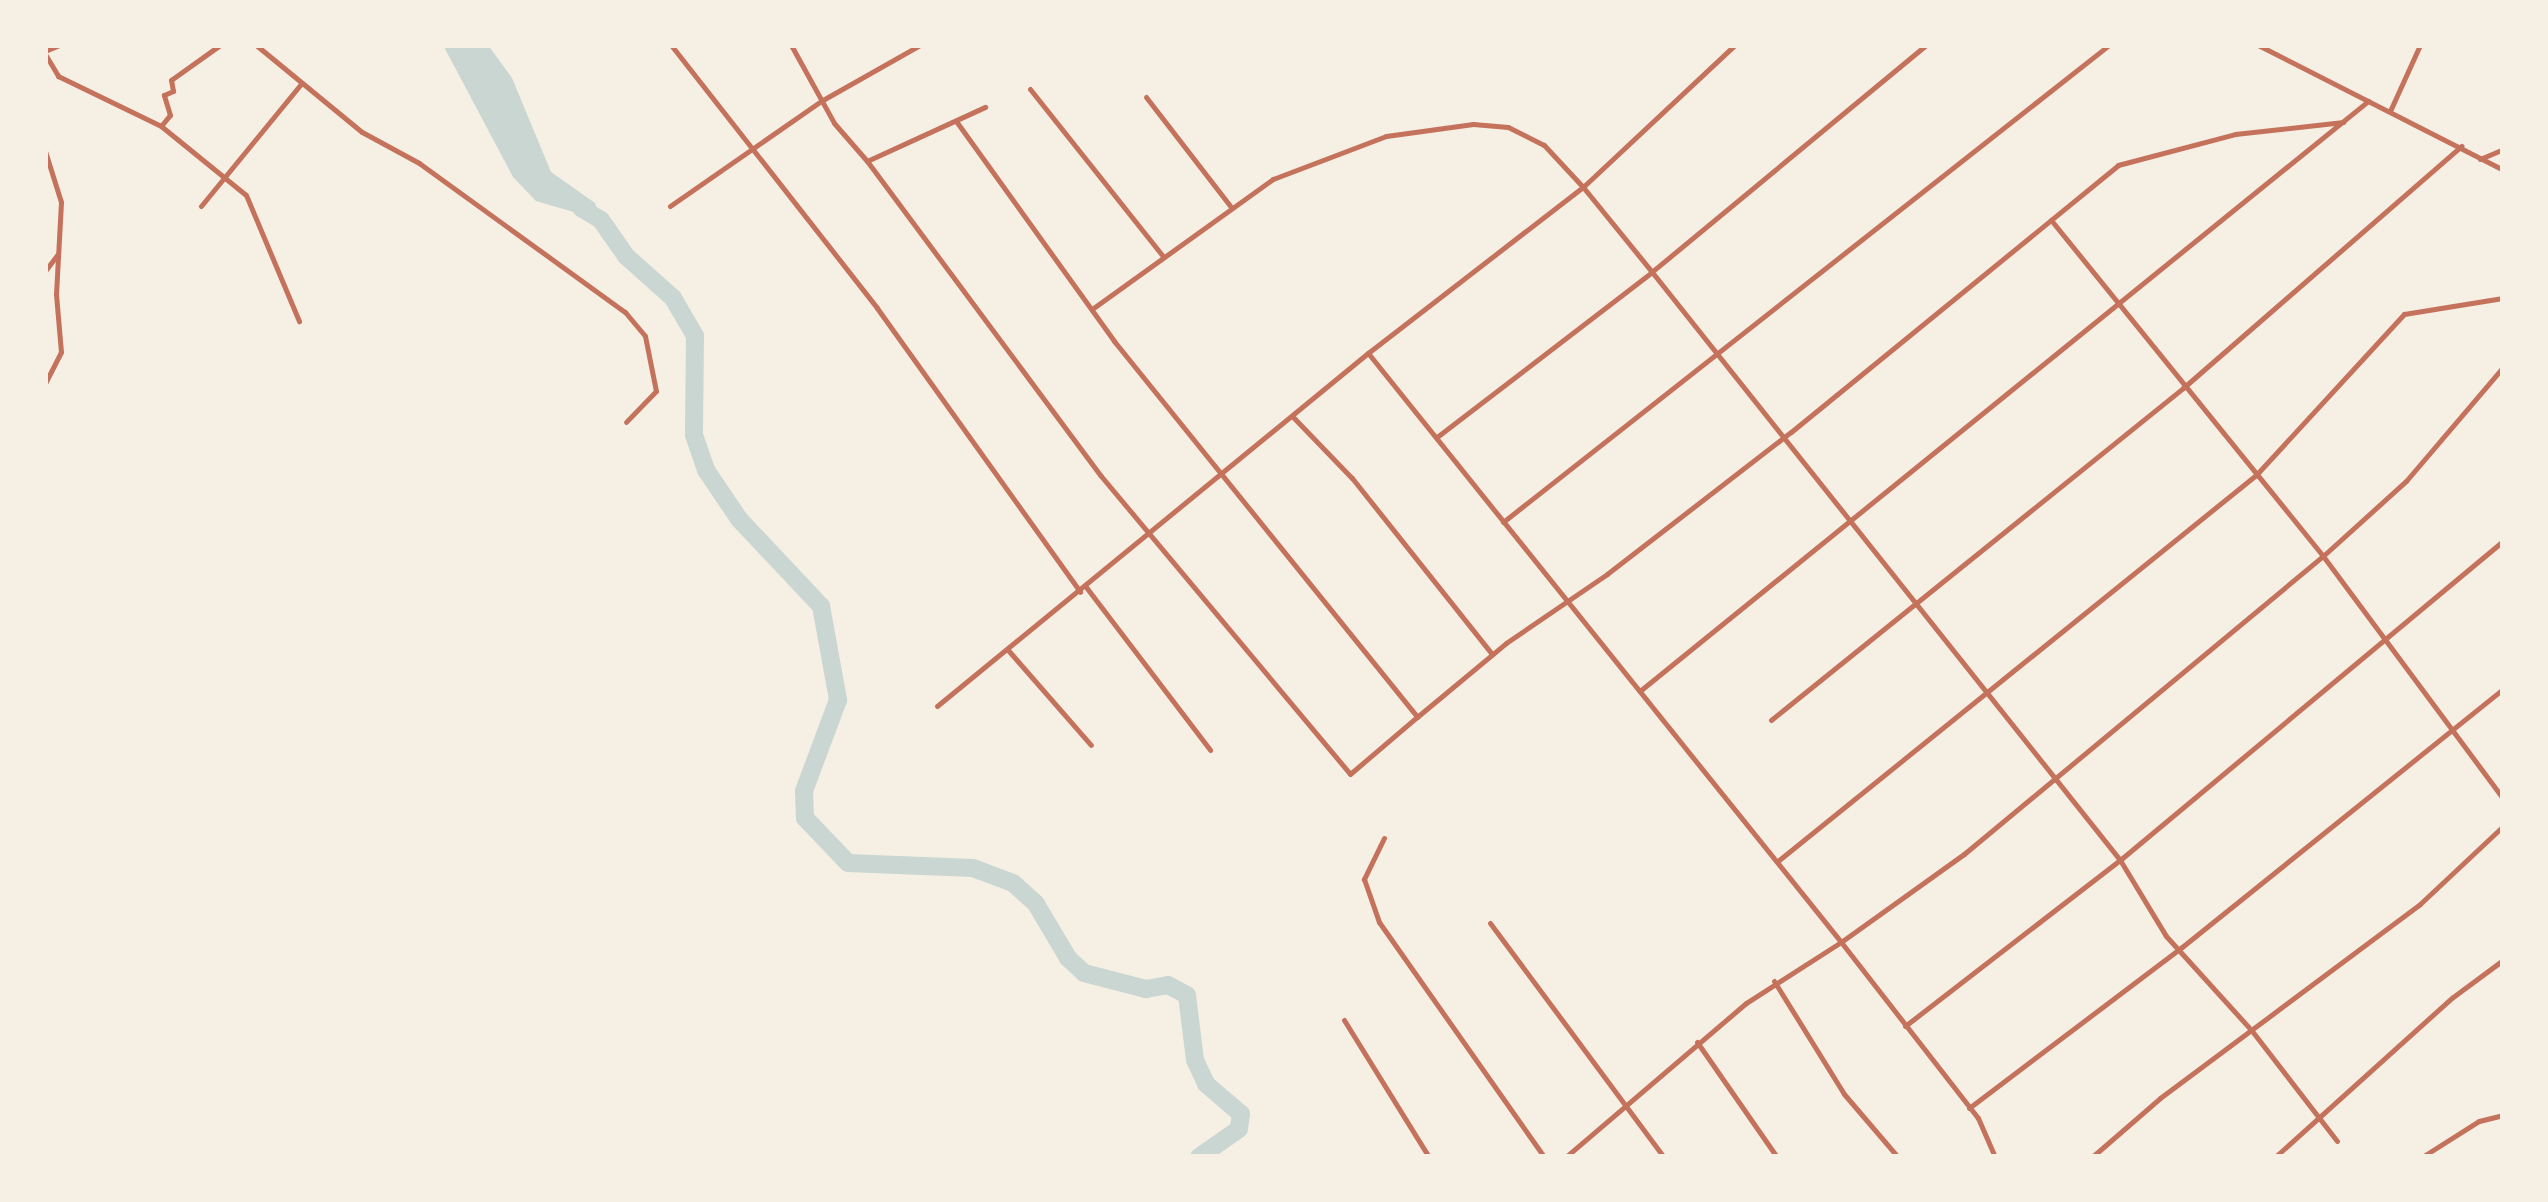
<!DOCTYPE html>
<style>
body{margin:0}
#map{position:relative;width:2548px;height:1202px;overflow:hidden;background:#f6efe4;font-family:"Zilla Slab",serif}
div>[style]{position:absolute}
.water>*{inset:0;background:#c9d6d2}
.river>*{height:18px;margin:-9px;padding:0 9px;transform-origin:9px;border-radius:9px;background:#c9d6d2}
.minor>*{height:5px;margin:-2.5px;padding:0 2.5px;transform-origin:2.5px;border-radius:2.5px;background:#c5725c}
span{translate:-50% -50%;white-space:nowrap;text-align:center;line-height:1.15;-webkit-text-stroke:8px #f6efe4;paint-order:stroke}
.frame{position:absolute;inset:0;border:48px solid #f6efe4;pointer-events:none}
</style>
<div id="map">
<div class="water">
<i style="clip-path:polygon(443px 45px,488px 45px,512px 78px,551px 172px,595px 203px,601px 220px,536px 201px,513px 177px)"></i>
</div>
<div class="river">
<i style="left:581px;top:208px;width:23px;rotate:31deg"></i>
<i style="left:601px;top:220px;width:44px;rotate:55.2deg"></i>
<i style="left:626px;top:256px;width:63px;rotate:41.8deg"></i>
<i style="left:673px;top:298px;width:44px;rotate:59.9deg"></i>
<i style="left:695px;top:336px;width:99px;rotate:90.6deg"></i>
<i style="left:694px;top:435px;width:37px;rotate:71deg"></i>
<i style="left:706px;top:470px;width:59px;rotate:56deg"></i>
<i style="left:739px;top:519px;width:120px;rotate:46.7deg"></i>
<i style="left:821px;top:606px;width:96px;rotate:79.7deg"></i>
<i style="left:838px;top:700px;width:97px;rotate:110.5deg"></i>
<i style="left:804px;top:791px;width:27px;rotate:88deg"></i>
<i style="left:805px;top:818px;width:62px;rotate:46.3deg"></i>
<i style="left:848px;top:863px;width:125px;rotate:2.3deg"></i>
<i style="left:973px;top:868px;width:43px;rotate:20.6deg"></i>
<i style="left:1013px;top:883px;width:31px;rotate:42deg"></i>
<i style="left:1036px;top:904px;width:63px;rotate:59.3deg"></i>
<i style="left:1068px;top:958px;width:22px;rotate:43deg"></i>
<i style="left:1084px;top:973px;width:64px;rotate:14.5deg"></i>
<i style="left:1146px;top:989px;width:22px;rotate:-10deg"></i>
<i style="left:1168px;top:985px;width:21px;rotate:28deg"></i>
<i style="left:1187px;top:995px;width:65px;rotate:83deg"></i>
<i style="left:1195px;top:1060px;width:26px;rotate:65deg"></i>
<i style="left:1206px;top:1084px;width:46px;rotate:40.6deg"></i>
<i style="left:1241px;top:1114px;width:15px;rotate:98deg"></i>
<i style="left:1239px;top:1129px;width:49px;rotate:145deg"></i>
</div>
<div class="minor">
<i style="left:256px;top:45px;width:137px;rotate:39.4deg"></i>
<i style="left:362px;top:132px;width:65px;rotate:28.5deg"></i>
<i style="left:419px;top:163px;width:254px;rotate:35.9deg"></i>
<i style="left:625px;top:312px;width:31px;rotate:50deg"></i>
<i style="left:645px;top:336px;width:56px;rotate:78.7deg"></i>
<i style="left:656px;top:391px;width:43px;rotate:134.1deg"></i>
<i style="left:671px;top:45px;width:334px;rotate:51.9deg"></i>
<i style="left:877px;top:308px;width:349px;rotate:54.4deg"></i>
<i style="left:791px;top:45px;width:89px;rotate:61.1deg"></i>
<i style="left:834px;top:123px;width:50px;rotate:49deg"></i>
<i style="left:867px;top:161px;width:130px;rotate:-24.6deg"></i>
<i style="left:1926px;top:45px;width:356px;rotate:140.4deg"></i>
<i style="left:1652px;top:272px;width:752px;rotate:51.48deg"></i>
<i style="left:2120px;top:860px;width:89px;rotate:58.8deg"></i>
<i style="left:2166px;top:936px;width:128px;rotate:47.8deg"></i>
<i style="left:2252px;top:1031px;width:139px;rotate:52.3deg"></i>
<i style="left:2258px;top:45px;width:275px;rotate:27deg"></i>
<i style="left:45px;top:51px;width:15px;rotate:-23deg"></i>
<i style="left:45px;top:54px;width:26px;rotate:59deg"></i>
<i style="left:58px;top:76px;width:114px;rotate:25.9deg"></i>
<i style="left:161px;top:126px;width:109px;rotate:39.1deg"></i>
<i style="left:246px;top:195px;width:137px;rotate:67.2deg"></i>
<i style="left:1030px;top:89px;width:213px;rotate:51.5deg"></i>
<i style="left:1146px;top:97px;width:139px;rotate:52.3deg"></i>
<i style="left:2390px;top:111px;width:72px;rotate:-65.6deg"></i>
<i style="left:956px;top:121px;width:271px;rotate:54.3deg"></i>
<i style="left:1114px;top:341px;width:483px;rotate:51.1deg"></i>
<i style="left:1417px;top:717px;width:116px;rotate:-39.7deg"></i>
<i style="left:1506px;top:643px;width:122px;rotate:-34.3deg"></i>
<i style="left:1607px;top:574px;width:232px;rotate:-37.7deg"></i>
<i style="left:1791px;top:432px;width:422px;rotate:-39.2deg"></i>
<i style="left:2118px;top:165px;width:121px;rotate:-14.8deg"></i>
<i style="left:2235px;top:134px;width:109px;rotate:-6.3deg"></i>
<i style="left:161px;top:126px;width:14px;rotate:-51deg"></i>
<i style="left:170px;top:115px;width:21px;rotate:-107deg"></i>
<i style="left:164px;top:95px;width:10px;rotate:-24deg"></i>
<i style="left:173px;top:91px;width:11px;rotate:-100deg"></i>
<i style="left:171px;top:80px;width:60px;rotate:-35.5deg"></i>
<i style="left:45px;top:151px;width:53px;rotate:72.6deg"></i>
<i style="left:61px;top:202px;width:92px;rotate:93.1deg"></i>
<i style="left:56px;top:294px;width:58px;rotate:85.1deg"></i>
<i style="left:61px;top:352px;width:36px;rotate:117deg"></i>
<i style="left:2480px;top:159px;width:25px;rotate:-23deg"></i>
<i style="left:867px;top:161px;width:392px;rotate:53.4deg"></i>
<i style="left:1101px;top:476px;width:388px;rotate:50.1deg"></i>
<i style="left:1350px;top:774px;width:88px;rotate:-40.4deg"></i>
<i style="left:201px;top:206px;width:158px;rotate:-50.7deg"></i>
<i style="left:670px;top:206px;width:184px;rotate:-34.8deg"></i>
<i style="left:821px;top:101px;width:114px;rotate:-29.5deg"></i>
<i style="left:2051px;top:220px;width:432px;rotate:51deg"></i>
<i style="left:2323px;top:556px;width:302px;rotate:53.4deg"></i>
<i style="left:45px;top:271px;width:21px;rotate:-53deg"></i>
<i style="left:1092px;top:309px;width:223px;rotate:-35.7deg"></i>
<i style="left:1273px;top:179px;width:121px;rotate:-20.8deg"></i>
<i style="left:1386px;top:136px;width:88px;rotate:-7.9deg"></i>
<i style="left:1473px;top:124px;width:35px;rotate:5deg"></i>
<i style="left:1508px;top:127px;width:40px;rotate:26.6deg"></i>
<i style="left:1544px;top:145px;width:57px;rotate:47.1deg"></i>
<i style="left:1583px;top:187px;width:208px;rotate:-43.1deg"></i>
<i style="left:1368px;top:353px;width:755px;rotate:51.23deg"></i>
<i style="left:1841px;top:942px;width:113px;rotate:147.3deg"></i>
<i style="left:1746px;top:1003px;width:237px;rotate:139.5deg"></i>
<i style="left:1293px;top:417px;width:85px;rotate:46deg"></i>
<i style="left:1352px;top:478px;width:225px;rotate:51.5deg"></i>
<i style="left:1503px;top:522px;width:771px;rotate:-38.21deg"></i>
<i style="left:1086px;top:587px;width:205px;rotate:52.7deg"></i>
<i style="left:1008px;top:650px;width:126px;rotate:48.9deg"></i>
<i style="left:1641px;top:690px;width:936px;rotate:-39.01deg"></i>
<i style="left:937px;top:706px;width:557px;rotate:-39.32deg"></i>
<i style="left:1368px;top:353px;width:272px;rotate:-37.7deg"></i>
<i style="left:1583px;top:187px;width:109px;rotate:50.9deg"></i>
<i style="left:1652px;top:272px;width:272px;rotate:142.5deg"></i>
<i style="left:1771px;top:720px;width:529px;rotate:-38.86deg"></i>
<i style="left:2183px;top:388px;width:369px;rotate:-41deg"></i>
<i style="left:1384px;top:838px;width:46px;rotate:116deg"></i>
<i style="left:1364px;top:879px;width:46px;rotate:70.8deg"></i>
<i style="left:1379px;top:922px;width:287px;rotate:54.9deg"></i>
<i style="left:1779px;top:860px;width:613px;rotate:-38.91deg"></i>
<i style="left:2256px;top:475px;width:219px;rotate:-47.4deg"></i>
<i style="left:2404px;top:314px;width:100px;rotate:-9.2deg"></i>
<i style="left:1490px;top:923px;width:292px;rotate:53.4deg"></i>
<i style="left:1774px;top:981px;width:133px;rotate:58.2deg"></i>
<i style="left:1844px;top:1094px;width:83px;rotate:49.4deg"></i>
<i style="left:1344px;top:1020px;width:161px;rotate:58.2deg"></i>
<i style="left:1905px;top:1026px;width:272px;rotate:-37.7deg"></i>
<i style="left:2120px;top:860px;width:498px;rotate:-39.8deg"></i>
<i style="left:1697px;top:1042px;width:140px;rotate:55.2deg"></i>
<i style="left:1969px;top:1108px;width:267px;rotate:-37.1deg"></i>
<i style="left:2182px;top:947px;width:412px;rotate:-38.8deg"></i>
<i style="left:1995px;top:1157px;width:43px;rotate:-113.6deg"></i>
<i style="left:1978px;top:1118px;width:223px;rotate:-127.9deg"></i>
<i style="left:1841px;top:942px;width:151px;rotate:-35.6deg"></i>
<i style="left:1964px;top:854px;width:467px;rotate:-39.7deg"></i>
<i style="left:2323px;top:556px;width:112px;rotate:-42.1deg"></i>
<i style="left:2406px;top:481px;width:150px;rotate:-49.6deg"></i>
<i style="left:2092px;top:1157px;width:90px;rotate:-40.9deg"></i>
<i style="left:2160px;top:1098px;width:324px;rotate:-36.7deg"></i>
<i style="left:2420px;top:904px;width:114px;rotate:-43.2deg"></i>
<i style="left:2275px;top:1157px;width:239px;rotate:-42deg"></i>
<i style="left:2453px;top:997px;width:62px;rotate:-36.5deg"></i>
<i style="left:2422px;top:1157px;width:67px;rotate:-32.3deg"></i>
<i style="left:2479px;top:1121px;width:25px;rotate:-14deg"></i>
</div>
<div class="frame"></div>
</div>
